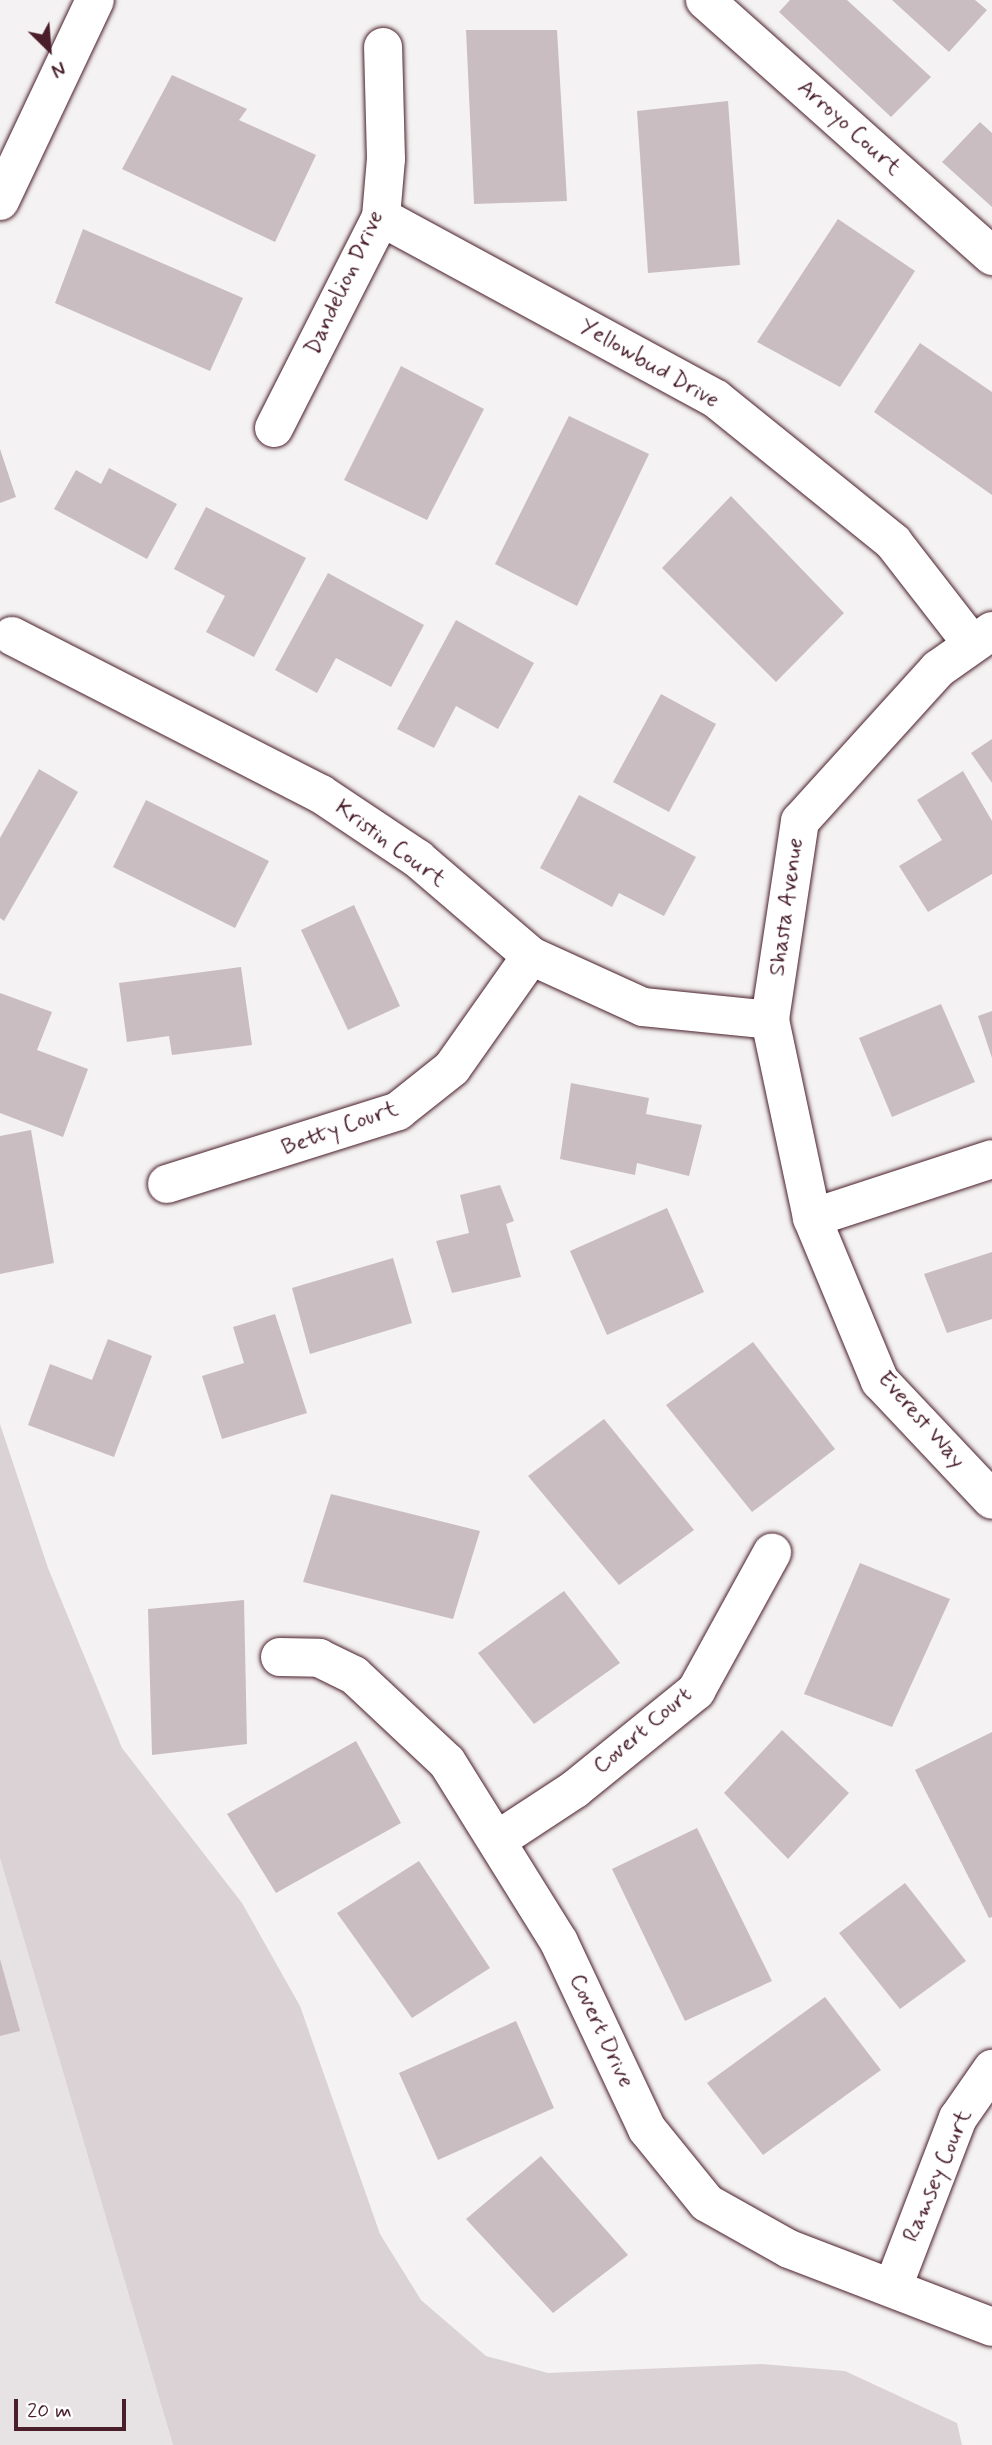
<!DOCTYPE html>
<style>
body{margin:0}
#map{position:relative;width:992px;height:2445px;overflow:hidden;background:#f4f2f2;font-family:Mynerve,sans-serif}
div>[style]{position:absolute}
.built>*{inset:0;background:#e7e2e3}
.green>*{inset:0;background:#dbd2d5}
.building>*{inset:0;background:#cabdc1}
.roads{filter:drop-shadow(0 0 2px #4a1f2b) drop-shadow(0 0 2px #4a1f2b)}
.minor>*{height:38px;margin:-19px;padding:0 19px;transform-origin:19px;border-radius:19px;background:#fff}
span{translate:-50% -50%;white-space:nowrap;text-align:center;line-height:1.15;-webkit-text-stroke:5px #fff;paint-order:stroke}
.street-label{font-size:23px;color:#4a1f2b}
.north{position:absolute;left:14px;top:14px;width:70px;height:70px;-webkit-text-stroke:5px #fff;paint-order:stroke;rotate:155deg;font-size:19px;font-weight:700;line-height:28px;text-align:center;color:#4a1f2b}
.north::after{content:'';display:block;margin:auto;width:24px;height:32px;background:#4a1f2b;clip-path:polygon(50% 0,100% 100%,50% 72%,0 100%)}
.scale{position:absolute;left:14px;top:2399px;width:112px;height:32px;box-sizing:border-box;border:4px solid #4a1f2b;border-top:0;padding-left:9px;font-size:21px;line-height:24px;white-space:nowrap;color:#4a1f2b;-webkit-text-stroke:5px #fff;paint-order:stroke}
</style>
<div id="map">
<div class="built">
<i style="clip-path:polygon(0 1858px,173px 2445px,0 2445px)"></i>
</div>
<div class="green">
<i style="clip-path:polygon(0 1424px,48px 1568px,122px 1748px,242px 1903px,300px 2006px,380px 2234px,421px 2300px,486px 2356px,548px 2373px,761px 2364px,845px 2371px,957px 2423px,962px 2445px,173px 2445px,0 1858px)"></i>
</div>
<div class="building">
<i style="clip-path:polygon(790px 0,847px 0,931px 77px,891px 117px,779px 12px)"></i>
<i style="clip-path:polygon(892px 0,975px 0,987px 10px,949px 52px)"></i>
<i style="clip-path:polygon(466px 30px,557px 30px,567px 201px,474px 204px)"></i>
<i style="clip-path:polygon(172px 75px,247px 109px,239px 120px,316px 155px,275px 242px,122px 169px)"></i>
<i style="clip-path:polygon(728px 101px,740px 265px,648px 273px,637px 111px)"></i>
<i style="clip-path:polygon(980px 122px,992px 133px,992px 207px,942px 162px)"></i>
<i style="clip-path:polygon(838px 219px,915px 271px,840px 387px,757px 342px)"></i>
<i style="clip-path:polygon(83px 229px,243px 298px,210px 371px,55px 303px)"></i>
<i style="clip-path:polygon(920px 343px,992px 392px,992px 495px,874px 412px)"></i>
<i style="clip-path:polygon(401px 366px,484px 409px,427px 520px,344px 480px)"></i>
<i style="clip-path:polygon(569px 416px,649px 454px,577px 606px,495px 564px)"></i>
<i style="clip-path:polygon(0 449px,16px 497px,0 503px)"></i>
<i style="clip-path:polygon(109px 468px,177px 504px,147px 559px,54px 509px,76px 470px,101px 484px)"></i>
<i style="clip-path:polygon(731px 496px,844px 613px,776px 682px,662px 568px)"></i>
<i style="clip-path:polygon(206px 507px,306px 558px,254px 657px,206px 632px,225px 596px,174px 569px)"></i>
<i style="clip-path:polygon(328px 573px,424px 625px,391px 687px,336px 658px,317px 693px,275px 670px)"></i>
<i style="clip-path:polygon(456px 620px,534px 663px,498px 729px,456px 706px,434px 748px,397px 729px)"></i>
<i style="clip-path:polygon(661px 694px,716px 724px,669px 812px,613px 782px)"></i>
<i style="clip-path:polygon(992px 739px,992px 783px,971px 753px)"></i>
<i style="clip-path:polygon(39px 769px,78px 792px,4px 921px,0 918px,0 838px)"></i>
<i style="clip-path:polygon(963px 771px,992px 821px,992px 874px,928px 912px,899px 866px,942px 840px,917px 800px)"></i>
<i style="clip-path:polygon(579px 795px,696px 857px,664px 916px,619px 893px,612px 907px,540px 868px)"></i>
<i style="clip-path:polygon(146px 800px,269px 861px,235px 928px,113px 867px)"></i>
<i style="clip-path:polygon(354px 905px,400px 1006px,348px 1030px,301px 930px)"></i>
<i style="clip-path:polygon(241px 967px,252px 1045px,172px 1055px,169px 1036px,127px 1042px,119px 983px)"></i>
<i style="clip-path:polygon(0 993px,52px 1012px,37px 1050px,88px 1069px,63px 1137px,0 1113px)"></i>
<i style="clip-path:polygon(941px 1004px,975px 1082px,892px 1117px,859px 1038px)"></i>
<i style="clip-path:polygon(992px 1011px,992px 1058px,978px 1016px)"></i>
<i style="clip-path:polygon(571px 1083px,649px 1098px,646px 1114px,702px 1125px,689px 1176px,637px 1163px,635px 1175px,560px 1159px)"></i>
<i style="clip-path:polygon(31px 1130px,54px 1263px,0 1274px,0 1136px)"></i>
<i style="clip-path:polygon(500px 1185px,514px 1221px,506px 1224px,521px 1277px,452px 1293px,436px 1241px,469px 1233px,460px 1195px)"></i>
<i style="clip-path:polygon(667px 1208px,704px 1292px,607px 1335px,570px 1251px)"></i>
<i style="clip-path:polygon(992px 1252px,992px 1319px,947px 1333px,924px 1274px)"></i>
<i style="clip-path:polygon(393px 1258px,412px 1323px,310px 1354px,292px 1288px)"></i>
<i style="clip-path:polygon(275px 1314px,307px 1413px,222px 1439px,202px 1376px,244px 1363px,233px 1327px)"></i>
<i style="clip-path:polygon(108px 1339px,152px 1356px,114px 1457px,28px 1425px,50px 1364px,92px 1380px)"></i>
<i style="clip-path:polygon(753px 1342px,835px 1449px,752px 1512px,666px 1405px)"></i>
<i style="clip-path:polygon(604px 1419px,694px 1530px,619px 1585px,528px 1476px)"></i>
<i style="clip-path:polygon(331px 1494px,480px 1531px,453px 1619px,303px 1582px)"></i>
<i style="clip-path:polygon(860px 1563px,950px 1599px,892px 1727px,804px 1694px)"></i>
<i style="clip-path:polygon(564px 1591px,620px 1663px,534px 1724px,478px 1653px)"></i>
<i style="clip-path:polygon(244px 1600px,247px 1744px,152px 1755px,148px 1609px)"></i>
<i style="clip-path:polygon(782px 1730px,849px 1793px,788px 1859px,724px 1793px)"></i>
<i style="clip-path:polygon(992px 1732px,992px 1917px,989px 1918px,915px 1770px)"></i>
<i style="clip-path:polygon(356px 1741px,401px 1823px,276px 1893px,227px 1814px)"></i>
<i style="clip-path:polygon(697px 1828px,772px 1981px,685px 2021px,612px 1869px)"></i>
<i style="clip-path:polygon(419px 1861px,490px 1968px,412px 2018px,337px 1913px)"></i>
<i style="clip-path:polygon(905px 1883px,966px 1961px,900px 2009px,839px 1933px)"></i>
<i style="clip-path:polygon(0 1959px,20px 2031px,0 2036px)"></i>
<i style="clip-path:polygon(825px 1997px,881px 2070px,763px 2155px,707px 2083px)"></i>
<i style="clip-path:polygon(516px 2021px,554px 2108px,438px 2160px,399px 2073px)"></i>
<i style="clip-path:polygon(541px 2156px,628px 2255px,553px 2313px,466px 2219px)"></i>
</div>
<div class="roads">
<div class="minor">
<i style="left:705px;top:0;width:385px;rotate:41.7deg"></i>
<i style="left:0;top:201px;width:222px;rotate:-64.7deg"></i>
<i style="left:381px;top:217px;width:381px;rotate:28.5deg"></i>
<i style="left:716px;top:399px;width:228px;rotate:38.9deg"></i>
<i style="left:893px;top:542px;width:129px;rotate:52.2deg"></i>
<i style="left:274px;top:428px;width:237px;rotate:-63.1deg"></i>
<i style="left:381px;top:217px;width:58px;rotate:-85.1deg"></i>
<i style="left:386px;top:159px;width:112px;rotate:-91.5deg"></i>
<i style="left:992px;top:631px;width:66px;rotate:144.9deg"></i>
<i style="left:938px;top:669px;width:205px;rotate:132.2deg"></i>
<i style="left:800px;top:821px;width:201px;rotate:98.6deg"></i>
<i style="left:770px;top:1020px;width:202px;rotate:78deg"></i>
<i style="left:812px;top:1218px;width:177px;rotate:67.4deg"></i>
<i style="left:880px;top:1381px;width:163px;rotate:46.7deg"></i>
<i style="left:12px;top:636px;width:347px;rotate:27.1deg"></i>
<i style="left:321px;top:794px;width:117px;rotate:33.8deg"></i>
<i style="left:418px;top:859px;width:149px;rotate:40.6deg"></i>
<i style="left:531px;top:956px;width:123px;rotate:24.5deg"></i>
<i style="left:643px;top:1007px;width:128px;rotate:5.8deg"></i>
<i style="left:167px;top:1184px;width:242px;rotate:-17.5deg"></i>
<i style="left:398px;top:1111px;width:69px;rotate:-38.5deg"></i>
<i style="left:452px;top:1068px;width:137px;rotate:-54.8deg"></i>
<i style="left:812px;top:1218px;width:189px;rotate:-18.1deg"></i>
<i style="left:280px;top:1657px;width:39px;rotate:1deg"></i>
<i style="left:319px;top:1658px;width:39px;rotate:26deg"></i>
<i style="left:354px;top:1675px;width:127px;rotate:43.1deg"></i>
<i style="left:447px;top:1762px;width:212px;rotate:58.1deg"></i>
<i style="left:559px;top:1942px;width:207px;rotate:64.8deg"></i>
<i style="left:647px;top:2129px;width:95px;rotate:51deg"></i>
<i style="left:707px;top:2203px;width:94px;rotate:29.3deg"></i>
<i style="left:789px;top:2249px;width:217px;rotate:21deg"></i>
<i style="left:499px;top:1839px;width:91px;rotate:-33.3deg"></i>
<i style="left:575px;top:1789px;width:156px;rotate:-39deg"></i>
<i style="left:696px;top:1691px;width:158px;rotate:-61.2deg"></i>
<i style="left:893px;top:2287px;width:181px;rotate:-69deg"></i>
<i style="left:958px;top:2118px;width:60px;rotate:-55.2deg"></i>
</div>
</div>
<div class="street-label">
<span style="left:849px;top:128px;rotate:42deg">Arroyo Court</span>
<span style="left:345px;top:283px;rotate:-65deg">Dandelion Drive</span>
<span style="left:649px;top:364px;rotate:30deg">Yellowbud Drive</span>
<span style="left:390px;top:844px;rotate:36deg">Kristin Court</span>
<span style="left:787px;top:907px;rotate:-82deg">Shasta Avenue</span>
<span style="left:340px;top:1129px;rotate:-20deg">Betty Court</span>
<span style="left:921px;top:1420px;rotate:49deg">Everest Way</span>
<span style="left:643px;top:1731px;rotate:-40deg">Covert Court</span>
<span style="left:601px;top:2031px;rotate:65deg">Covert Drive</span>
<span style="left:938px;top:2176px;rotate:-67deg">Ramsey Court</span>
</div>
<div class="north">N</div>
<div class="scale">20 m</div>
</div>
